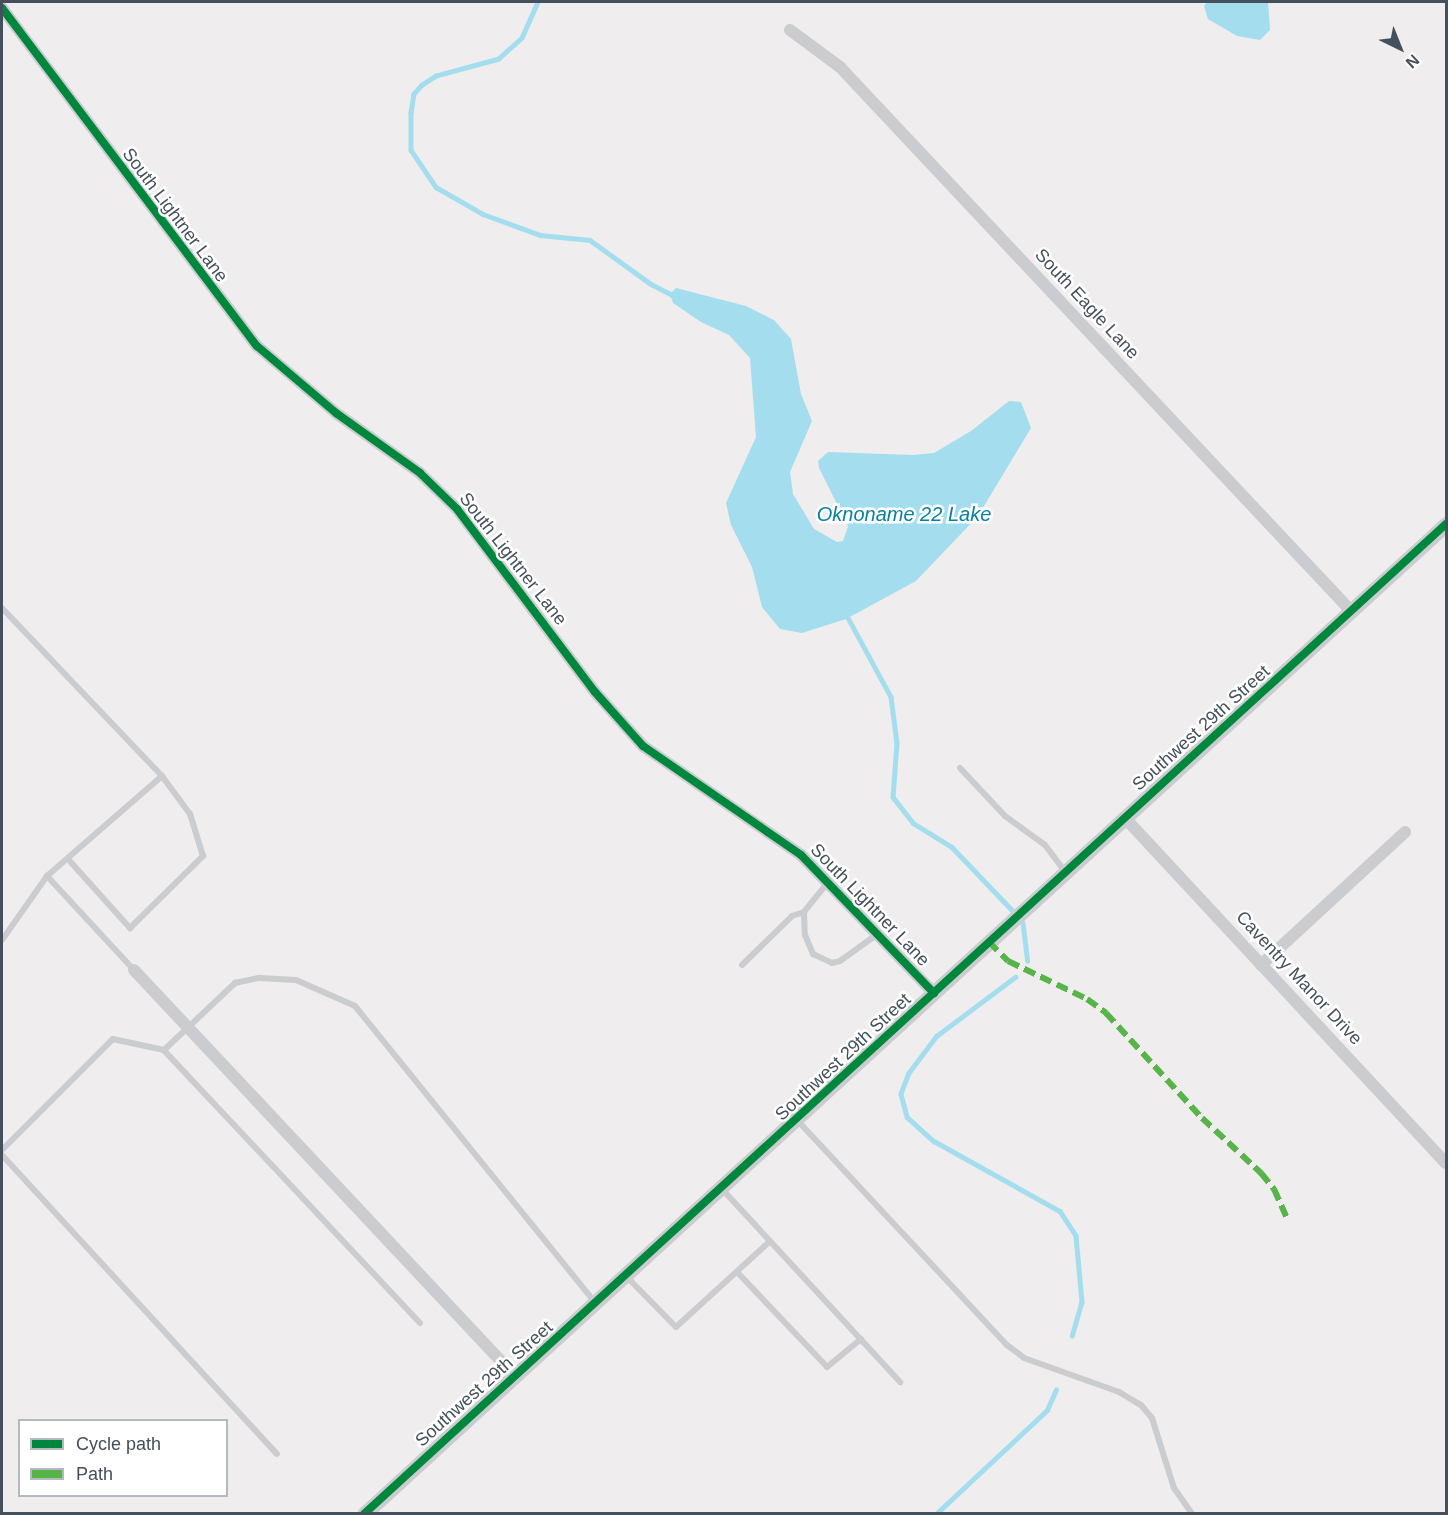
<!DOCTYPE html>
<style>
body{margin:0}
#map{position:relative;width:1448px;height:1515px;overflow:hidden;background:#efeded;font-family:Helvetica,sans-serif}
div>[style]{position:absolute}
.water>*{inset:0;background:#a4deee}
.stream>*{height:4.5px;margin:-2.25px;padding:0 2.25px;transform-origin:2.25px;border-radius:2.25px;background:#a4deee}
.service>*{height:6px;margin:-3px;padding:0 3px;transform-origin:3px;border-radius:3px;background:#cacccf}
.minor>*{height:12px;margin:-6px;padding:0 6px;transform-origin:6px;border-radius:6px;background:#cacccf}
.tertiary>*{height:15px;margin:-7.5px;padding:0 7.5px;transform-origin:7.5px;border-radius:7.5px;background:#cacccf}
.quiet>*{height:6px;margin-top:-3px;transform-origin:0;background:repeating-linear-gradient(90deg,#57b448 0 12px,transparent 0 18px)}
.cycleway>*{height:8px;margin:-4px;padding:0 4px;transform-origin:4px;border-radius:4px;background:#00873e}
span{translate:-50% -50%;white-space:nowrap;text-align:center;line-height:1.15;-webkit-text-stroke:5px #fff;paint-order:stroke}
.street-label{font-size:18px;color:#44505b}
.water-label{font-size:20px;color:#0880a3;font-style:italic}
.frame{position:absolute;inset:0;border:3px solid #44505b;pointer-events:none}
.legend{position:absolute;left:18px;top:1419px;width:210px;height:78px;box-sizing:border-box;background:#fff;border:2px solid #b4b9bd;margin:0;padding:8px 10px;list-style:none;font-size:18px;color:#44505b}
.legend li{display:flex;align-items:center;gap:12px;height:30px}
.legend b{width:30px;border:2px solid #b4b9bd}
.north{position:absolute;left:1370px;top:18px;width:60px;height:60px;-webkit-text-stroke:4px #fff;paint-order:stroke;rotate:137deg;font-size:16px;font-weight:700;line-height:24px;text-align:center;color:#44505b}
.north::after{content:'';display:block;margin:auto;width:21px;height:27px;background:#44505b;clip-path:polygon(50% 0,100% 100%,50% 72%,0 100%)}
</style>
<div id="map">
<div class="water">
<i style="clip-path:polygon(1207px 2px,1268px 2px,1270px 30px,1260px 40px,1237px 36px,1208px 19px,1204px 6px)"></i>
<i style="clip-path:polygon(676px 288px,746px 306px,774px 320px,791px 339px,801px 394px,812px 421px,790px 472px,793px 494px,814px 529px,837px 542px,843px 541px,848px 526px,819px 468px,818px 461px,828px 452px,913px 455px,934px 453px,971px 431px,1009px 401px,1021px 402px,1031px 428px,978px 516px,916px 581px,846px 619px,802px 633px,780px 629px,762px 607px,752px 567px,731px 525px,726px 503px,756px 437px,750px 358px,729px 335px,701px 322px,673px 303px,670px 294px)"></i>
</div>
<div class="stream">
<i style="left:538px;top:2px;width:39px;rotate:114deg"></i>
<i style="left:522px;top:38px;width:31px;rotate:138deg"></i>
<i style="left:499px;top:59px;width:65px;rotate:164.9deg"></i>
<i style="left:436px;top:76px;width:17px;rotate:147deg"></i>
<i style="left:422px;top:85px;width:12px;rotate:132deg"></i>
<i style="left:414px;top:94px;width:18px;rotate:99deg"></i>
<i style="left:411px;top:112px;width:38px;rotate:90deg"></i>
<i style="left:411px;top:150px;width:45px;rotate:56deg"></i>
<i style="left:436px;top:187px;width:54px;rotate:29.9deg"></i>
<i style="left:483px;top:214px;width:61px;rotate:20.2deg"></i>
<i style="left:540px;top:235px;width:50px;rotate:5.7deg"></i>
<i style="left:590px;top:240px;width:75px;rotate:35.8deg"></i>
<i style="left:651px;top:284px;width:27px;rotate:27deg"></i>
<i style="left:846px;top:614px;width:94px;rotate:61.5deg"></i>
<i style="left:891px;top:697px;width:46px;rotate:82.6deg"></i>
<i style="left:897px;top:743px;width:54px;rotate:94.2deg"></i>
<i style="left:893px;top:797px;width:33px;rotate:52deg"></i>
<i style="left:913px;top:823px;width:46px;rotate:31.6deg"></i>
<i style="left:952px;top:847px;width:86px;rotate:46.4deg"></i>
<i style="left:1023px;top:923px;width:38px;rotate:83deg"></i>
<i style="left:1016px;top:977px;width:99px;rotate:143.2deg"></i>
<i style="left:937px;top:1036px;width:46px;rotate:127.1deg"></i>
<i style="left:909px;top:1073px;width:22px;rotate:111deg"></i>
<i style="left:901px;top:1094px;width:24px;rotate:75deg"></i>
<i style="left:907px;top:1117px;width:36px;rotate:42deg"></i>
<i style="left:934px;top:1141px;width:144px;rotate:29.1deg"></i>
<i style="left:1060px;top:1211px;width:30px;rotate:57deg"></i>
<i style="left:1076px;top:1236px;width:66px;rotate:84.8deg"></i>
<i style="left:1082px;top:1302px;width:35px;rotate:106deg"></i>
<i style="left:936px;top:1514px;width:152px;rotate:-43.1deg"></i>
<i style="left:1047px;top:1410px;width:22px;rotate:-66deg"></i>
</div>
<div class="service">
<i style="left:2px;top:608px;width:232px;rotate:46.4deg"></i>
<i style="left:162px;top:776px;width:152px;rotate:139deg"></i>
<i style="left:47px;top:876px;width:78px;rotate:125.1deg"></i>
<i style="left:960px;top:768px;width:66px;rotate:46.8deg"></i>
<i style="left:1005px;top:816px;width:49px;rotate:35.9deg"></i>
<i style="left:1045px;top:845px;width:34px;rotate:53deg"></i>
<i style="left:68px;top:859px;width:93px;rotate:48.1deg"></i>
<i style="left:130px;top:928px;width:103px;rotate:-44.6deg"></i>
<i style="left:203px;top:856px;width:44px;rotate:-107.2deg"></i>
<i style="left:190px;top:814px;width:47px;rotate:-126.4deg"></i>
<i style="left:47px;top:876px;width:128px;rotate:47.2deg"></i>
<i style="left:829px;top:881px;width:40px;rotate:129deg"></i>
<i style="left:804px;top:912px;width:23px;rotate:88deg"></i>
<i style="left:805px;top:935px;width:21px;rotate:67deg"></i>
<i style="left:813px;top:954px;width:21px;rotate:25deg"></i>
<i style="left:832px;top:963px;width:8px;rotate:-14deg"></i>
<i style="left:840px;top:961px;width:48px;rotate:-35.7deg"></i>
<i style="left:742px;top:965px;width:70px;rotate:-44.4deg"></i>
<i style="left:792px;top:916px;width:13px;rotate:-18deg"></i>
<i style="left:797px;top:1120px;width:308px;rotate:47deg"></i>
<i style="left:1007px;top:1345px;width:21px;rotate:37deg"></i>
<i style="left:1024px;top:1358px;width:101px;rotate:19.7deg"></i>
<i style="left:1119px;top:1392px;width:26px;rotate:31deg"></i>
<i style="left:1141px;top:1405px;width:17px;rotate:50deg"></i>
<i style="left:1152px;top:1418px;width:73px;rotate:72.6deg"></i>
<i style="left:1174px;top:1488px;width:32px;rotate:55deg"></i>
<i style="left:2px;top:1150px;width:157px;rotate:-45deg"></i>
<i style="left:113px;top:1039px;width:52px;rotate:12.2deg"></i>
<i style="left:2px;top:1155px;width:406px;rotate:47.4deg"></i>
<i style="left:722px;top:1189px;width:263px;rotate:47.3deg"></i>
<i style="left:737px;top:1272px;width:131px;rotate:46.5deg"></i>
<i style="left:827px;top:1367px;width:44px;rotate:-39.5deg"></i>
<i style="left:626px;top:1276px;width:71px;rotate:45.6deg"></i>
<i style="left:676px;top:1327px;width:126px;rotate:-42.4deg"></i>
<i style="left:420px;top:1323px;width:374px;rotate:-133.2deg"></i>
<i style="left:164px;top:1050px;width:98px;rotate:-43.3deg"></i>
<i style="left:235px;top:983px;width:25px;rotate:-12deg"></i>
<i style="left:259px;top:978px;width:37px;rotate:3deg"></i>
<i style="left:296px;top:980px;width:64px;rotate:23.8deg"></i>
<i style="left:355px;top:1006px;width:381px;rotate:51deg"></i>
</div>
<div class="minor">
<i style="left:2px;top:8px;width:423px;rotate:53deg"></i>
<i style="left:257px;top:346px;width:104px;rotate:40.3deg"></i>
<i style="left:336px;top:413px;width:103px;rotate:35.5deg"></i>
<i style="left:420px;top:473px;width:52px;rotate:44.2deg"></i>
<i style="left:457px;top:509px;width:229px;rotate:53deg"></i>
<i style="left:595px;top:692px;width:72px;rotate:48.4deg"></i>
<i style="left:643px;top:746px;width:192px;rotate:34.6deg"></i>
<i style="left:801px;top:855px;width:192px;rotate:46.1deg"></i>
<i style="left:790px;top:30px;width:62px;rotate:36.5deg"></i>
<i style="left:840px;top:67px;width:746px;rotate:46.79deg"></i>
<i style="left:1125px;top:818px;width:471px;rotate:47.1deg"></i>
<i style="left:1261px;top:965px;width:196px;rotate:-42.7deg"></i>
<i style="left:134px;top:970px;width:557px;rotate:46.82deg"></i>
</div>
<div class="tertiary">
<i style="left:364px;top:1514px;width:1467px;rotate:-42.46deg"></i>
</div>
<div class="quiet">
<i style="left:989px;top:942px;width:27px;rotate:45deg"></i>
<i style="left:1008px;top:961px;width:88px;rotate:25.7deg"></i>
<i style="left:1087px;top:999px;width:24px;rotate:36deg"></i>
<i style="left:1106px;top:1013px;width:142px;rotate:47.6deg"></i>
<i style="left:1202px;top:1118px;width:81px;rotate:43deg"></i>
<i style="left:1261px;top:1173px;width:21px;rotate:51deg"></i>
<i style="left:1274px;top:1189px;width:30px;rotate:66deg"></i>
</div>
<div class="cycleway">
<i style="left:2px;top:8px;width:423px;rotate:53deg"></i>
<i style="left:257px;top:346px;width:104px;rotate:40.3deg"></i>
<i style="left:336px;top:413px;width:103px;rotate:35.5deg"></i>
<i style="left:420px;top:473px;width:52px;rotate:44.2deg"></i>
<i style="left:457px;top:509px;width:229px;rotate:53deg"></i>
<i style="left:595px;top:692px;width:72px;rotate:48.4deg"></i>
<i style="left:643px;top:746px;width:192px;rotate:34.6deg"></i>
<i style="left:801px;top:855px;width:192px;rotate:46.1deg"></i>
<i style="left:364px;top:1514px;width:1467px;rotate:-42.46deg"></i>
</div>
<div class="street-label">
<span style="left:175px;top:215px;rotate:53deg">South Lightner Lane</span>
<span style="left:1087px;top:304px;rotate:47deg">South Eagle Lane</span>
<span style="left:513px;top:559px;rotate:52deg">South Lightner Lane</span>
<span style="left:1201px;top:728px;rotate:-42deg">Southwest 29th Street</span>
<span style="left:870px;top:905px;rotate:46deg">South Lightner Lane</span>
<span style="left:1299px;top:978px;rotate:47deg">Caventry Manor Drive</span>
<span style="left:843px;top:1057px;rotate:-43deg">Southwest 29th Street</span>
<span style="left:484px;top:1384px;rotate:-42deg">Southwest 29th Street</span>
</div>
<div class="water-label">
<span style="left:904px;top:514px">Oknoname 22 Lake</span>
</div>
<div class="frame"></div>
<ul class="legend">
<li><b style="height:8px;background:#00873e"></b>Cycle path</li>
<li><b style="height:8px;background:#57b448"></b>Path</li>
</ul>
<div class="north">N</div>
</div>
